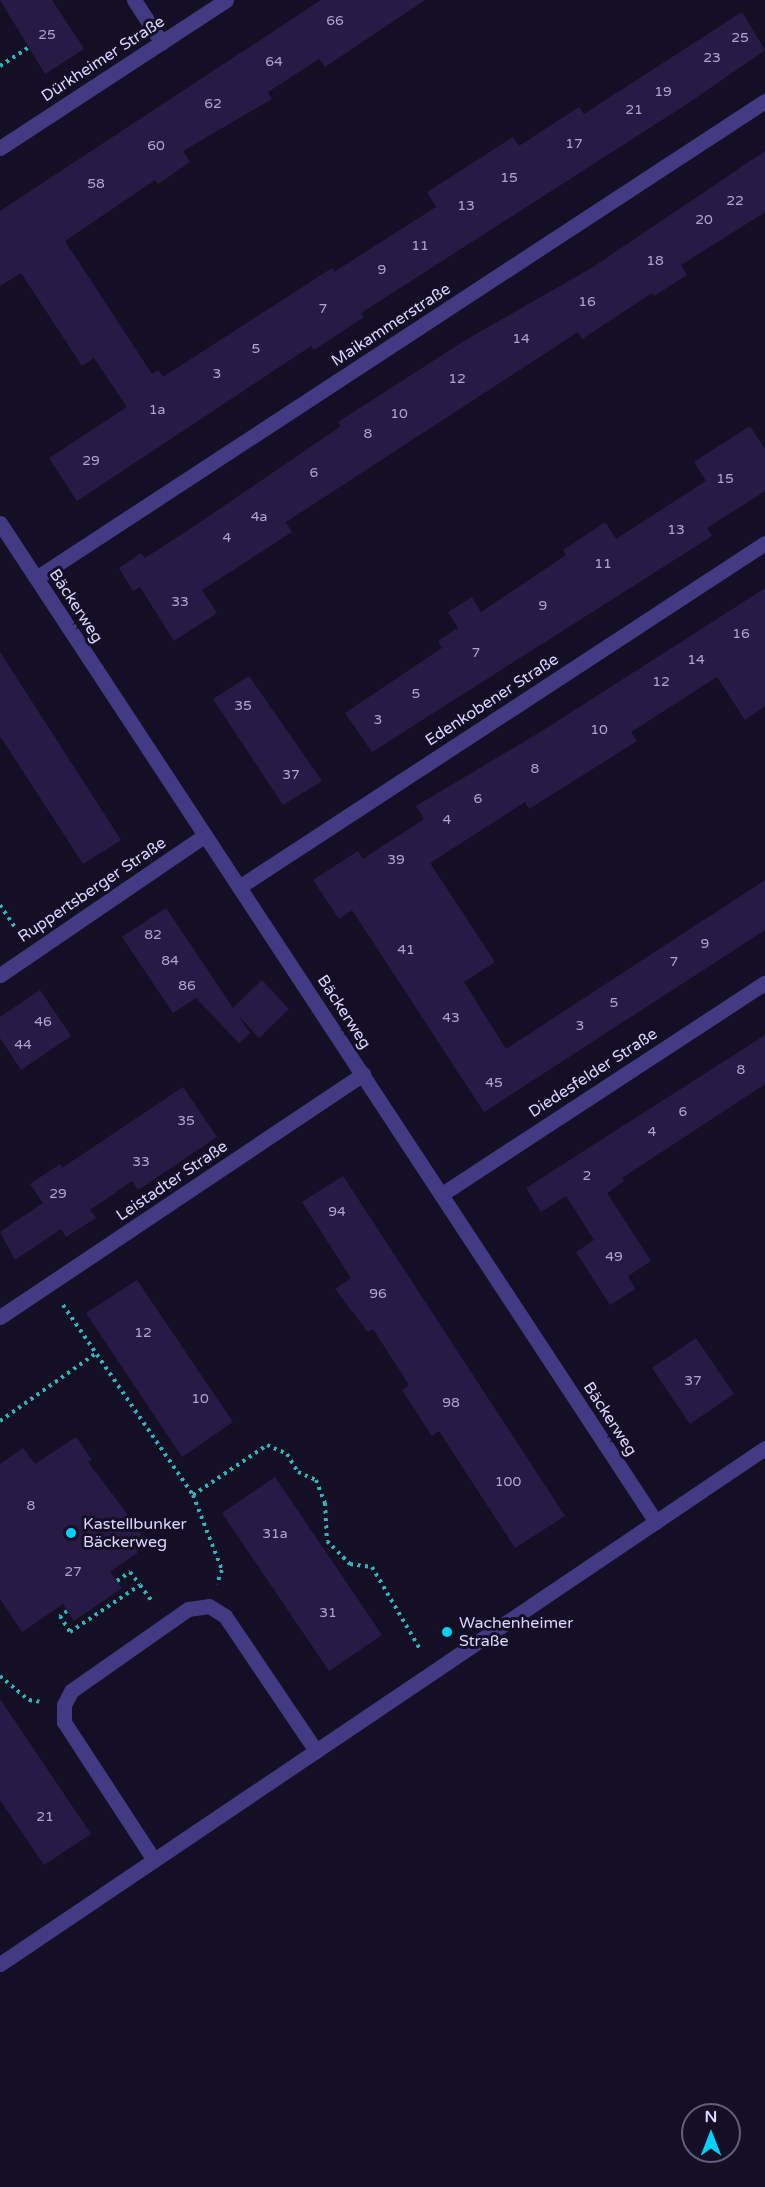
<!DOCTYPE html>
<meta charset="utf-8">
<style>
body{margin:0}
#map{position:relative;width:765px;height:2187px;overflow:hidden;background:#140f25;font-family:"Varela Round",sans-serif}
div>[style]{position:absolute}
.building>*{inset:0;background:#271b46}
.path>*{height:4px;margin-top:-2px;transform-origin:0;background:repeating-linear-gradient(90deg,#31b4b5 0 3px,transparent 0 7.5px)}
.service>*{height:15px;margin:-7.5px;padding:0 7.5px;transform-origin:7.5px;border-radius:7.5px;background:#423b83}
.minor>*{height:15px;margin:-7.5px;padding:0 7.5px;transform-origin:7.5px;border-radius:7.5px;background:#423b83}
.dots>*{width:16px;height:16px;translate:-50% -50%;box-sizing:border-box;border:3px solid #140f25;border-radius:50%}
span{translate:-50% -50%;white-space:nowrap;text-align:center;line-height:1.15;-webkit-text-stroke:6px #140f25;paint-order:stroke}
.number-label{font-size:14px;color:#aea6d0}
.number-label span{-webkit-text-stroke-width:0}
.street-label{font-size:16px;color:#dbd4fe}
.poi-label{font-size:16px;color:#dbd4fe}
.left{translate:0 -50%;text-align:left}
.north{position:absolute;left:681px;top:2103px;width:60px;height:60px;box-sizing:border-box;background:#140f25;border:2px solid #645e7c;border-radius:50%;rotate:0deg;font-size:16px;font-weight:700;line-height:24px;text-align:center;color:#dbd4fe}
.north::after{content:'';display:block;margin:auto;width:21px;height:27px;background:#04d1fa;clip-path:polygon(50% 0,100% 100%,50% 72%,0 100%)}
</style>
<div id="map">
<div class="building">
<i style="clip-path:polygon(0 0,52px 0,84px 49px,45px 74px)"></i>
<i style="clip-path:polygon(321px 0,425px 0,325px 67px,319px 59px,268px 92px,272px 99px,183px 151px,190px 162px,158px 184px,155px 180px,65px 241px,152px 374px,158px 370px,163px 377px,332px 268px,334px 272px,436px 207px,427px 192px,513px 137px,519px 146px,579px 107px,584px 114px,742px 12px,765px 50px,690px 102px,361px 313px,364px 317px,314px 350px,311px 346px,77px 501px,49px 458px,127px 407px,94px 358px,82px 366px,21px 273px,0 286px,0 211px)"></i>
<i style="clip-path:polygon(765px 151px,765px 212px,681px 265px,687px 275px,654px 296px,652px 293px,582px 339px,578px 332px,286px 522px,292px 532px,202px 590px,217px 613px,174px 641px,140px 587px,133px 591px,119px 568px,141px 553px,145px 558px,196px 525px,341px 426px,338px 422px,464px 341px,593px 267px)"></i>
<i style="clip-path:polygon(750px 426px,765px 449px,765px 491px,707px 528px,712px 536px,372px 752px,345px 713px,442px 648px,438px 641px,458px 628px,448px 612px,472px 597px,481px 612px,566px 555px,563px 550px,605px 522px,616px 539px,706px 481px,694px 462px)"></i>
<i style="clip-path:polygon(765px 588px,765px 706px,745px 720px,717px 677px,631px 732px,637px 741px,529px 809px,525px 802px,430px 863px,495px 962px,464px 982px,506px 1049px,765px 880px,765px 930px,484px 1112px,352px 910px,339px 919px,313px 880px,358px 851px,363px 859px,424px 819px,416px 806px,542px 731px)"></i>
<i style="clip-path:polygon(0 652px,121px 840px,83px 864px,0 736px)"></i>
<i style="clip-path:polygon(249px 676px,322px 781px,283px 805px,213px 699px)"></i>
<i style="clip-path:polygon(166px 908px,233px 1008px,262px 980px,289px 1009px,259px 1038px,238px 1015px,250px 1033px,239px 1043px,196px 998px,173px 1013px,122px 937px)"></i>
<i style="clip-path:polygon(40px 990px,71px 1036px,21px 1070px,0 1038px,0 1017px)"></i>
<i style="clip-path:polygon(765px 1035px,765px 1084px,622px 1178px,624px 1181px,607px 1193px,651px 1261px,628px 1276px,635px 1289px,610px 1305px,576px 1252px,594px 1240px,566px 1196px,541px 1212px,526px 1188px)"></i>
<i style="clip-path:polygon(183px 1087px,217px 1137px,138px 1190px,132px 1181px,90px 1210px,96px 1218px,66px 1237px,61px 1229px,15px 1260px,0 1232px,43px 1203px,30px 1184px,60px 1164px,62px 1168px)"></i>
<i style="clip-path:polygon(343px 1176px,565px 1516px,515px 1548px,439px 1431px,432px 1436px,402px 1390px,409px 1385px,373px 1329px,368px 1332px,335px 1289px,351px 1278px,302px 1202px)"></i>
<i style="clip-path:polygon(137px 1280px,233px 1422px,182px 1457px,86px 1313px)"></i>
<i style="clip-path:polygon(696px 1338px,734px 1394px,690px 1424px,652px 1368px)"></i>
<i style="clip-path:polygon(76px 1437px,92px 1460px,88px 1462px,150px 1544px,110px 1572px,122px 1588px,74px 1621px,63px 1604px,22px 1632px,0 1599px,0 1464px,23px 1448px,35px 1464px)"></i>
<i style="clip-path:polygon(275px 1477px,382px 1635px,329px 1671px,222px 1513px)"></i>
<i style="clip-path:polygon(0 1699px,91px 1834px,44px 1865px,0 1800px)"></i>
</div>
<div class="path">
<i style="left:0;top:66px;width:33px;rotate:-33deg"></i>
<i style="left:0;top:905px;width:32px;rotate:56deg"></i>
<i style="left:63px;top:1305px;width:230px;rotate:55.6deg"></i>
<i style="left:193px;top:1495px;width:80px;rotate:68.9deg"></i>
<i style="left:222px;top:1570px;width:15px;rotate:110deg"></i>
<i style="left:0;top:1421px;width:116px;rotate:-35.2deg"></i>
<i style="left:193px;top:1495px;width:89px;rotate:-34deg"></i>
<i style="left:267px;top:1445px;width:22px;rotate:24deg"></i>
<i style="left:287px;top:1454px;width:21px;rotate:59deg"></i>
<i style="left:298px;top:1472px;width:20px;rotate:24deg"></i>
<i style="left:316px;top:1480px;width:25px;rotate:69deg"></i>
<i style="left:325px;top:1503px;width:38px;rotate:87deg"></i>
<i style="left:327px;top:1541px;width:33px;rotate:45deg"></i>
<i style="left:350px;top:1564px;width:22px;rotate:8deg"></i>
<i style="left:372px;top:1567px;width:97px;rotate:59.7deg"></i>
<i style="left:117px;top:1581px;width:16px;rotate:-35deg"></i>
<i style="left:130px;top:1572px;width:16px;rotate:52deg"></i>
<i style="left:67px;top:1611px;width:9px;rotate:144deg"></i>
<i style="left:60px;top:1616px;width:19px;rotate:58deg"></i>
<i style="left:70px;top:1632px;width:84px;rotate:-33.9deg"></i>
<i style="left:140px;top:1585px;width:22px;rotate:54deg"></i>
<i style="left:0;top:1676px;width:38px;rotate:40deg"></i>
<i style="left:29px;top:1700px;width:12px;rotate:9deg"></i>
</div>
<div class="service">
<i style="left:154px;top:1860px;width:165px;rotate:-123.1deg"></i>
<i style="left:64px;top:1722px;width:17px;rotate:-90deg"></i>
<i style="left:64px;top:1705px;width:16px;rotate:-63deg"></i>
<i style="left:71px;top:1691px;width:143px;rotate:-35deg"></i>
<i style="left:188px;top:1609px;width:21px;rotate:-8deg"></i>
<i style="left:209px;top:1606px;width:19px;rotate:32deg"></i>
<i style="left:225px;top:1616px;width:163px;rotate:56deg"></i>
</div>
<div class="minor">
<i style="left:134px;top:0;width:51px;rotate:56.9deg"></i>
<i style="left:0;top:148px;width:270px;rotate:-33.2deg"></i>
<i style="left:0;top:523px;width:1195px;rotate:56.71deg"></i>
<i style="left:36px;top:578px;width:871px;rotate:-33.2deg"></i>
<i style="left:239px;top:887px;width:628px;rotate:-33.18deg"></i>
<i style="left:0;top:975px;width:248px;rotate:-34.3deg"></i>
<i style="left:442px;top:1194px;width:386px;rotate:-33.2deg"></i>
<i style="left:0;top:1317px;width:437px;rotate:-33.8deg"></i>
<i style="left:0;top:1964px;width:923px;rotate:-34deg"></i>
</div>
<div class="dots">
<i style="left:71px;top:1533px;background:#04d1fa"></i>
<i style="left:447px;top:1632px;background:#04d1fa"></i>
</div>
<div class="number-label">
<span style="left:335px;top:21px">66</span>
<span style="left:47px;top:35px">25</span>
<span style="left:740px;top:38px">25</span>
<span style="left:712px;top:58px">23</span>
<span style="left:274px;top:62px">64</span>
<span style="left:663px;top:92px">19</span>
<span style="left:213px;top:104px">62</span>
<span style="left:634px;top:110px">21</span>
<span style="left:574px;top:144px">17</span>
<span style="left:156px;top:146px">60</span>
<span style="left:509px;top:178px">15</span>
<span style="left:96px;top:184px">58</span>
<span style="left:735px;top:201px">22</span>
<span style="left:466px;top:206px">13</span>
<span style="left:704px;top:220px">20</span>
<span style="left:420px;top:246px">11</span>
<span style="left:655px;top:261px">18</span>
<span style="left:382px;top:270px">9</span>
<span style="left:587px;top:302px">16</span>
<span style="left:323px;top:309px">7</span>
<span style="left:521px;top:339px">14</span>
<span style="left:256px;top:349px">5</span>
<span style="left:217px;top:374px">3</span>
<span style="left:457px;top:379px">12</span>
<span style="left:157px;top:410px">1a</span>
<span style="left:399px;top:414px">10</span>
<span style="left:368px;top:434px">8</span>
<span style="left:91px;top:461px">29</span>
<span style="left:314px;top:473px">6</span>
<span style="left:725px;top:479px">15</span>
<span style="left:259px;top:517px">4a</span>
<span style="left:676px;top:530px">13</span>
<span style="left:227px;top:538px">4</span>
<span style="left:603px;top:564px">11</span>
<span style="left:180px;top:602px">33</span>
<span style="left:543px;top:606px">9</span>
<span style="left:741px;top:634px">16</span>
<span style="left:476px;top:653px">7</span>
<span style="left:696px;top:660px">14</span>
<span style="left:661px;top:682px">12</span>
<span style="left:416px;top:694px">5</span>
<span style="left:243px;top:706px">35</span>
<span style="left:378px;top:720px">3</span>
<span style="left:599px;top:730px">10</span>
<span style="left:535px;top:769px">8</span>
<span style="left:291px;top:775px">37</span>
<span style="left:478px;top:799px">6</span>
<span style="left:447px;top:820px">4</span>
<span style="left:396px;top:860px">39</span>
<span style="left:153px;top:935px">82</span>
<span style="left:705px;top:944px">9</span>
<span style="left:406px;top:950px">41</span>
<span style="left:170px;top:961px">84</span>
<span style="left:674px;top:962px">7</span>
<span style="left:187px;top:986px">86</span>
<span style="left:614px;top:1003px">5</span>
<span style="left:451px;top:1018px">43</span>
<span style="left:43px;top:1022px">46</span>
<span style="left:580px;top:1026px">3</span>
<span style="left:23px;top:1045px">44</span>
<span style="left:741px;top:1070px">8</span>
<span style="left:494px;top:1083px">45</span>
<span style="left:683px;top:1112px">6</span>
<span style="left:186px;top:1121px">35</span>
<span style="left:652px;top:1132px">4</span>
<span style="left:141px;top:1162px">33</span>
<span style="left:587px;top:1176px">2</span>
<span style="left:58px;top:1194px">29</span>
<span style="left:337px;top:1212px">94</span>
<span style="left:614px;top:1257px">49</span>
<span style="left:378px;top:1294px">96</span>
<span style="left:143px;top:1333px">12</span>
<span style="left:693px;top:1381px">37</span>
<span style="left:200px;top:1399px">10</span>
<span style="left:451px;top:1403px">98</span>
<span style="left:508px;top:1482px">100</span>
<span style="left:31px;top:1506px">8</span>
<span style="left:275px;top:1534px">31a</span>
<span style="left:73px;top:1572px">27</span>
<span style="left:328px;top:1613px">31</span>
<span style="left:45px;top:1817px">21</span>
</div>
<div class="street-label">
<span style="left:103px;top:59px;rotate:-33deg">Dürkheimer Straße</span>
<span style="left:391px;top:325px;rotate:-33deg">Maikammerstraße</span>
<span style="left:76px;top:606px;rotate:57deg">Bäckerweg</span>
<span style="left:492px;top:700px;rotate:-33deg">Edenkobener Straße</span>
<span style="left:92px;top:890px;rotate:-34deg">Ruppertsberger Straße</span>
<span style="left:344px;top:1012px;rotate:57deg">Bäckerweg</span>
<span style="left:593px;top:1073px;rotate:-33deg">Diedesfelder Straße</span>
<span style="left:172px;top:1181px;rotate:-34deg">Leistadter Straße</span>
<span style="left:610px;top:1419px;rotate:57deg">Bäckerweg</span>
</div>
<div class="poi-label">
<span class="left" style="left:83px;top:1533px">Kastellbunker<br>Bäckerweg</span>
<span class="left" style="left:459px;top:1632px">Wachenheimer<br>Straße</span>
</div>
<div class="north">N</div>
</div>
